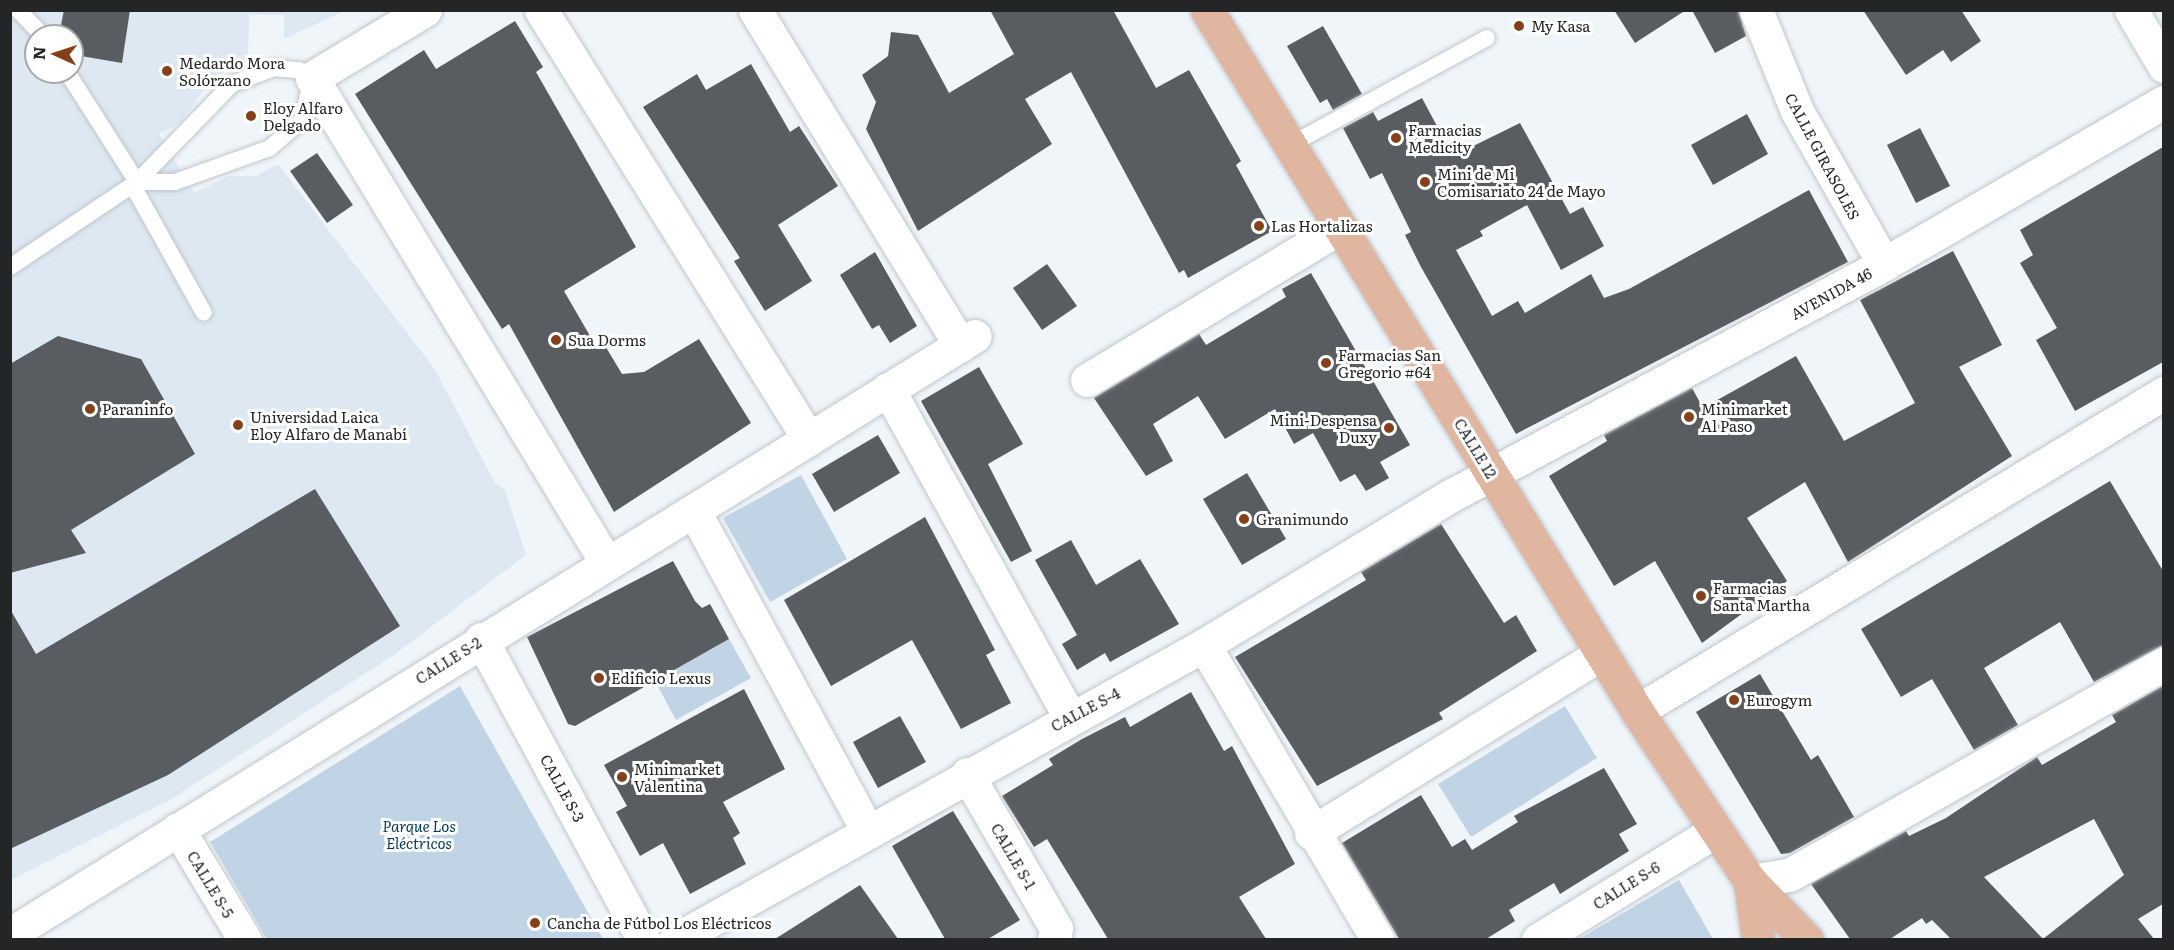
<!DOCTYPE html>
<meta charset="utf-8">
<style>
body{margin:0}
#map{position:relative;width:2174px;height:950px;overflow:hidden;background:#f0f5fa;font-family:Literata,serif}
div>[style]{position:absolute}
.built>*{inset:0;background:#dde8f2}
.green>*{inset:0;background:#c1d4e5}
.building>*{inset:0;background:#595d61}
.roads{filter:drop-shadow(0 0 2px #c1c6ca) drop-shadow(0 0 2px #c1c6ca)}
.service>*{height:16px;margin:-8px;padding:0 8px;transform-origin:8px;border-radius:8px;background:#fff}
.minor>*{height:33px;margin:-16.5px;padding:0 16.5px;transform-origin:16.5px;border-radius:16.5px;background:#fff}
.primary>*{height:33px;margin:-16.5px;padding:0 16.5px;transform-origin:16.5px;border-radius:16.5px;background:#e1b6a1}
.dots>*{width:16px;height:16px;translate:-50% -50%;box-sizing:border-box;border:3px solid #fff;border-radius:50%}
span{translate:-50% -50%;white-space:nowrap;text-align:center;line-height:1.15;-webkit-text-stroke:6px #fff;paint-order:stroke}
.poi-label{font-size:15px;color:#232526}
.left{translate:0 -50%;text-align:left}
.right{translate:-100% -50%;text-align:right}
.street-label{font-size:15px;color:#232526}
.park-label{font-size:15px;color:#01395d;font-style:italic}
.frame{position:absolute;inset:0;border:12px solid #232526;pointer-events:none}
.north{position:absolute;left:24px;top:24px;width:60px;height:60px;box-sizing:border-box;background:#fff;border:2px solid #a7a8a8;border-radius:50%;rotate:273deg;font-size:16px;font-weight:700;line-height:24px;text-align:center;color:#232526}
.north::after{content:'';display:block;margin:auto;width:21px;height:27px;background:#854019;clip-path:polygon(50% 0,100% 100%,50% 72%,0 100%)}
</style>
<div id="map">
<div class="built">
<i style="clip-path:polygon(evenodd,11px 11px,344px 11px,284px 39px,284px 15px,249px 14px,248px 60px,213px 78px,179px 124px,159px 134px,194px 193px,229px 176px,256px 176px,278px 164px,434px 368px,495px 483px,505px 490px,526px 555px,394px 655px,172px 799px,11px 880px,11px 11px,36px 36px,72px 36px,72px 72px,36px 72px,36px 36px)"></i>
</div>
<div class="green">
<i style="clip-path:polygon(801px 475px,847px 559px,770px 602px,723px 518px)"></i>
<i style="clip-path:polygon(729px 639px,751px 678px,676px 720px,655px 681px)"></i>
<i style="clip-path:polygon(460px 686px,603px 939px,267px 939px,210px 842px)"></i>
<i style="clip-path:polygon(1565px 706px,1597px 758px,1471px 837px,1438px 784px)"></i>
<i style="clip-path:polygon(1679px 880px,1713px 939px,1579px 939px)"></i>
</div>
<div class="building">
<i style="clip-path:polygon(64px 10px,130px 10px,122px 63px,75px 55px,72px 36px,60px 30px)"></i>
<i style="clip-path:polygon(990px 10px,1113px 10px,1156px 88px,1189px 70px,1241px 161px,1236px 165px,1272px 231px,1188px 278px,1184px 270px,1179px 273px,1071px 72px,1025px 99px,1052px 144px,918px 231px,866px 129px,876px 102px,862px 75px,888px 56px,891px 32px,918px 35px,949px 93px,1014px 54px)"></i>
<i style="clip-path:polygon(1614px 10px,1686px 10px,1635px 43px)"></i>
<i style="clip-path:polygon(1692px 10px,1738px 10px,1746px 36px,1715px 53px)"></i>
<i style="clip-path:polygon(1863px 10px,1961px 10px,1981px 41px,1951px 62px,1943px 50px,1906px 75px)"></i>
<i style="clip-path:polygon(515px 21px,543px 67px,536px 72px,636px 247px,564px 291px,597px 348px,604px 344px,622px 374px,644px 372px,699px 339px,751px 423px,614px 512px,509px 324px,502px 329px,355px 94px,424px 50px,436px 69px)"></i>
<i style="clip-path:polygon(1323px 26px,1362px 94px,1333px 110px,1327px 99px,1320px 103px,1287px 46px)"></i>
<i style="clip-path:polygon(751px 64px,790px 132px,799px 126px,838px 186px,778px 225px,812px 281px,765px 311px,734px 261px,740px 258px,643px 107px,697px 74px,706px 90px)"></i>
<i style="clip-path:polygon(1422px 98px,1453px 156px,1520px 123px,1570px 214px,1583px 207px,1604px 246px,1561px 270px,1527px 205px,1480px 231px,1483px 236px,1456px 250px,1492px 316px,1518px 301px,1525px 313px,1591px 274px,1604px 298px,1629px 289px,1809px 190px,1848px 262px,1516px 434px,1421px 267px,1405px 235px,1411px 232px,1382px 173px,1370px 179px,1343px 128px,1373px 112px,1378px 121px)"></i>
<i style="clip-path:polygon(1747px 114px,1768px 154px,1713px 185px,1691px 145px)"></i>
<i style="clip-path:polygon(1920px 128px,1950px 186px,1916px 203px,1887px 145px)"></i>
<i style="clip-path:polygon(2163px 147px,2163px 362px,2075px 411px,2036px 340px,2057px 328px,2020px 263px,2033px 255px,2020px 230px)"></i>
<i style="clip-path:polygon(317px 153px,353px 205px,327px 223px,290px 171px)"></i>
<i style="clip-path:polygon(1953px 251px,2002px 345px,1959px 367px,2012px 456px,1848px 562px,1805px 482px,1747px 518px,1787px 581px,1702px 643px,1655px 561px,1614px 586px,1549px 476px,1607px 441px,1604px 435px,1692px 388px,1703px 408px,1796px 356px,1844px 441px,1915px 403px,1860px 300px)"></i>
<i style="clip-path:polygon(875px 252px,917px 326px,890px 343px,879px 325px,872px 329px,840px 275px)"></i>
<i style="clip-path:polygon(1047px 264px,1077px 306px,1042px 330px,1013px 288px)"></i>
<i style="clip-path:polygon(1311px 273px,1410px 445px,1380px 462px,1389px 478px,1366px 491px,1355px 474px,1340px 482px,1313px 433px,1294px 444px,1275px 409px,1225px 439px,1198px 396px,1153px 424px,1173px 461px,1146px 476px,1094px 398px,1199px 334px,1206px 345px,1286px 297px,1282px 289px)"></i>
<i style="clip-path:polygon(58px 336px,141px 359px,195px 454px,71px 530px,86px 553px,10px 573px,10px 364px)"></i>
<i style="clip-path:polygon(979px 367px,1023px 444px,988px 464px,1032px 551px,1011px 562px,921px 401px)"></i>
<i style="clip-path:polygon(878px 435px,900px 473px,834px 512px,812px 474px)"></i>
<i style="clip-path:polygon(1247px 473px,1286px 539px,1242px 565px,1203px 499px)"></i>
<i style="clip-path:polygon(2110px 481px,2163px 571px,2163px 645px,2094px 682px,2060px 622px,1984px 668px,2018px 725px,1974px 750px,1932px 679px,1901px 697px,1861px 629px)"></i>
<i style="clip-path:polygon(315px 489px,400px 626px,168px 775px,10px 849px,10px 609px,36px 654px)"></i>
<i style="clip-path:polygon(925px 517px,995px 650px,986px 655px,1011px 703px,961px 729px,912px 640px,831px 686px,784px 600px)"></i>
<i style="clip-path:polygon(1441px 524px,1504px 623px,1516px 615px,1537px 651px,1439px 713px,1443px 719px,1317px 786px,1235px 657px,1366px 580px,1361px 572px)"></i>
<i style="clip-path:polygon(1071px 540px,1096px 585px,1140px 559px,1179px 624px,1110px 662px,1105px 653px,1077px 670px,1062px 644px,1077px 635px,1035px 560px)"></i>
<i style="clip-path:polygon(673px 561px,695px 601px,702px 608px,710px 604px,729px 639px,575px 726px,568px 724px,527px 637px)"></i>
<i style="clip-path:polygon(1760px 674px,1811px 760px,1818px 755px,1854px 817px,1790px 853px,1781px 854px,1696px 712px)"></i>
<i style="clip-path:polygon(evenodd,2163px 686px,2163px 904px,2138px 919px,2154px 939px,1951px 939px,1932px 920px,1926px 924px,1922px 918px,1890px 939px,1850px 939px,1811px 884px,1906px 831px,1909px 836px,1946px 818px,2037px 757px,2042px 765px,2116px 722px,2112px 715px,2163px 686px,2094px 819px,2124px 875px,2043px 939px,1984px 877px,2094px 819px)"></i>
<i style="clip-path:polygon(744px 689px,785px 769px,723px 802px,740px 833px,733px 838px,746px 864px,690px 894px,663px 843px,640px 856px,616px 812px,627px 806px,604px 765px)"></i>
<i style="clip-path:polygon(1191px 692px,1224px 751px,1232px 746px,1295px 864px,1239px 897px,1266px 939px,1108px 939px,1047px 839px,1034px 847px,1002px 796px,1053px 765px,1049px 759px,1082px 739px,1125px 717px,1130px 727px)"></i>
<i style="clip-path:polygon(900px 716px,926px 762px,878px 788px,853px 742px)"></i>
<i style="clip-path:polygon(1604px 768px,1637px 824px,1619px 834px,1629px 851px,1560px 894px,1554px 883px,1509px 910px,1515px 921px,1486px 939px,1399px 939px,1342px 843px,1421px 795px,1452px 847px,1465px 839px,1472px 850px,1518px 822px,1514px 816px)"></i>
<i style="clip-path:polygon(953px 811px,1020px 920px,988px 939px,945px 939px,892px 846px)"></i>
<i style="clip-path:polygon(860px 885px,898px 939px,775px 939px)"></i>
</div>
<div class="roads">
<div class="service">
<i style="left:18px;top:10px;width:36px;rotate:46deg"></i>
<i style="left:67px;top:72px;width:130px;rotate:57.5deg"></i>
<i style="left:1290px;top:145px;width:224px;rotate:-28.5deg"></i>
<i style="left:133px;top:186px;width:145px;rotate:60.8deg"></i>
<i style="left:10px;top:267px;width:153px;rotate:-33.8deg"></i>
<i style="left:137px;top:182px;width:136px;rotate:-45.9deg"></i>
<i style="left:232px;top:84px;width:45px;rotate:-20.9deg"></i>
<i style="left:274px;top:68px;width:25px;rotate:5deg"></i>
<i style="left:299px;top:70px;width:15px;rotate:32deg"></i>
<i style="left:312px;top:78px;width:43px;rotate:103.4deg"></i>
<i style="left:302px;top:120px;width:43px;rotate:138.8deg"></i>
<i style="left:270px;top:148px;width:101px;rotate:160.3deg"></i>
<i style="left:175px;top:182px;width:38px;rotate:180deg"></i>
</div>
<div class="minor">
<i style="left:425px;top:10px;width:132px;rotate:149deg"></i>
<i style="left:312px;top:78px;width:566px;rotate:58.72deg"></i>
<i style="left:541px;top:10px;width:506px;rotate:58.01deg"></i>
<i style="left:755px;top:10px;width:393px;rotate:58.5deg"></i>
<i style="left:1756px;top:10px;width:109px;rotate:67.9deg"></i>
<i style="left:1797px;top:111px;width:176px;rotate:60.4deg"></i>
<i style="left:2131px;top:10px;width:65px;rotate:59.5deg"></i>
<i style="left:1087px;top:380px;width:294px;rotate:-31.1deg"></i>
<i style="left:888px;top:389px;width:375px;rotate:61deg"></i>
<i style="left:694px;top:511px;width:364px;rotate:61.5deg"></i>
<i style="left:481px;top:639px;width:342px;rotate:61.6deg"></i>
<i style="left:1204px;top:645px;width:342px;rotate:59.5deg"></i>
<i style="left:1637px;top:711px;width:616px;rotate:-31.11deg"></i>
<i style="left:967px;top:774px;width:178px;rotate:60deg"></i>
<i style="left:1056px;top:928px;width:12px;rotate:99deg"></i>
<i style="left:178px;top:829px;width:130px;rotate:58.9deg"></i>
<i style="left:1311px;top:833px;width:341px;rotate:-31.7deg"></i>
<i style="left:1750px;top:881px;width:39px;rotate:-9deg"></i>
<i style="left:1789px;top:875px;width:430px;rotate:-29.4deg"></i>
<i style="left:10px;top:934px;width:1135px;rotate:-31.79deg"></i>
<i style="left:675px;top:940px;width:606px;rotate:-29.15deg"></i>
<i style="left:1204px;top:645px;width:290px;rotate:-31.2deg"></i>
<i style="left:1452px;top:495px;width:490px;rotate:-28.1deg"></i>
<i style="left:1884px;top:264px;width:323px;rotate:-30.1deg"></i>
<i style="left:1538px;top:940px;width:208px;rotate:-31.6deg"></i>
</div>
<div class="primary">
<i style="left:1207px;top:10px;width:822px;rotate:58.47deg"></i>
<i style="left:1637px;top:711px;width:204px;rotate:56.4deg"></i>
<i style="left:1750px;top:881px;width:82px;rotate:46deg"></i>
<i style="left:1750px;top:881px;width:60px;rotate:82.3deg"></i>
</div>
</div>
<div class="dots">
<i style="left:1519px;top:26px;background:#854019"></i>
<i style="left:167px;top:71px;background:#854019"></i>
<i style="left:251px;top:116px;background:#854019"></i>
<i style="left:1396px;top:138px;background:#854019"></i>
<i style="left:1425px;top:182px;background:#854019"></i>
<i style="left:1259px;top:226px;background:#854019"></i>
<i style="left:556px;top:340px;background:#854019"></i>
<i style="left:1326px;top:363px;background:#854019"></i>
<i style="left:90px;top:409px;background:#854019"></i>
<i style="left:1689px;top:417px;background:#854019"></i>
<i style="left:238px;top:425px;background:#854019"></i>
<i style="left:1389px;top:428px;background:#854019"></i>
<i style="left:1244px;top:519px;background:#854019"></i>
<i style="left:1701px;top:596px;background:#854019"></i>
<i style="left:599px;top:678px;background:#854019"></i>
<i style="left:1734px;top:700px;background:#854019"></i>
<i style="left:622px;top:777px;background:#854019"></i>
<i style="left:535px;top:923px;background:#854019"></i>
</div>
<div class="poi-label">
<span class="left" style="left:1531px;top:26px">My Kasa</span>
<span class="left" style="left:179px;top:71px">Medardo Mora<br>Solórzano</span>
<span class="left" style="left:263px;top:116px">Eloy Alfaro<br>Delgado</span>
<span class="left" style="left:1408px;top:138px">Farmacias<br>Medicity</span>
<span class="left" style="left:1437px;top:182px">Mini de Mi<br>Comisariato 24 de Mayo</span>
<span class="left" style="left:1271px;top:226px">Las Hortalizas</span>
<span class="left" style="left:568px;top:340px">Sua Dorms</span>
<span class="left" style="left:1338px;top:363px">Farmacias San<br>Gregorio #64</span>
<span class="left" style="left:1701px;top:417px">Minimarket<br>Al Paso</span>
<span class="left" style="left:102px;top:409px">Paraninfo</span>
<span class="left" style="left:250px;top:425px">Universidad Laica<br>Eloy Alfaro de Manabí</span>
<span class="right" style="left:1377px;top:428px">Mini-Despensa<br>Duxy</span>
<span class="left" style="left:1256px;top:519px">Granimundo</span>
<span class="left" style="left:1713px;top:596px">Farmacias<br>Santa Martha</span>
<span class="left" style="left:611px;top:678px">Edificio Lexus</span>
<span class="left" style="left:1746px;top:700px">Eurogym</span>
<span class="left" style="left:634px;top:777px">Minimarket<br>Valentina</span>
<span class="left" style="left:547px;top:923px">Cancha de Fútbol Los Eléctricos</span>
</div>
<div class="street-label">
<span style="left:1823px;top:156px;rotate:62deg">CALLE GIRASOLES</span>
<span style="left:1831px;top:293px;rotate:-29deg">AVENIDA 46</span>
<span style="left:1476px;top:448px;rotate:59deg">CALLE 12</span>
<span style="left:448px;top:660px;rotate:-32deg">CALLE S-2</span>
<span style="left:1085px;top:709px;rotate:-28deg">CALLE S-4</span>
<span style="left:563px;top:788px;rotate:61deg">CALLE S-3</span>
<span style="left:1014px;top:856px;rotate:60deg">CALLE S-1</span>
<span style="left:211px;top:884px;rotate:59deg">CALLE S-5</span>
<span style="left:1626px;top:885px;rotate:-32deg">CALLE S-6</span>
</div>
<div class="park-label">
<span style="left:419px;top:834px">Parque Los<br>Eléctricos</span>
</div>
<div class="frame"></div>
<div class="north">N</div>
</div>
